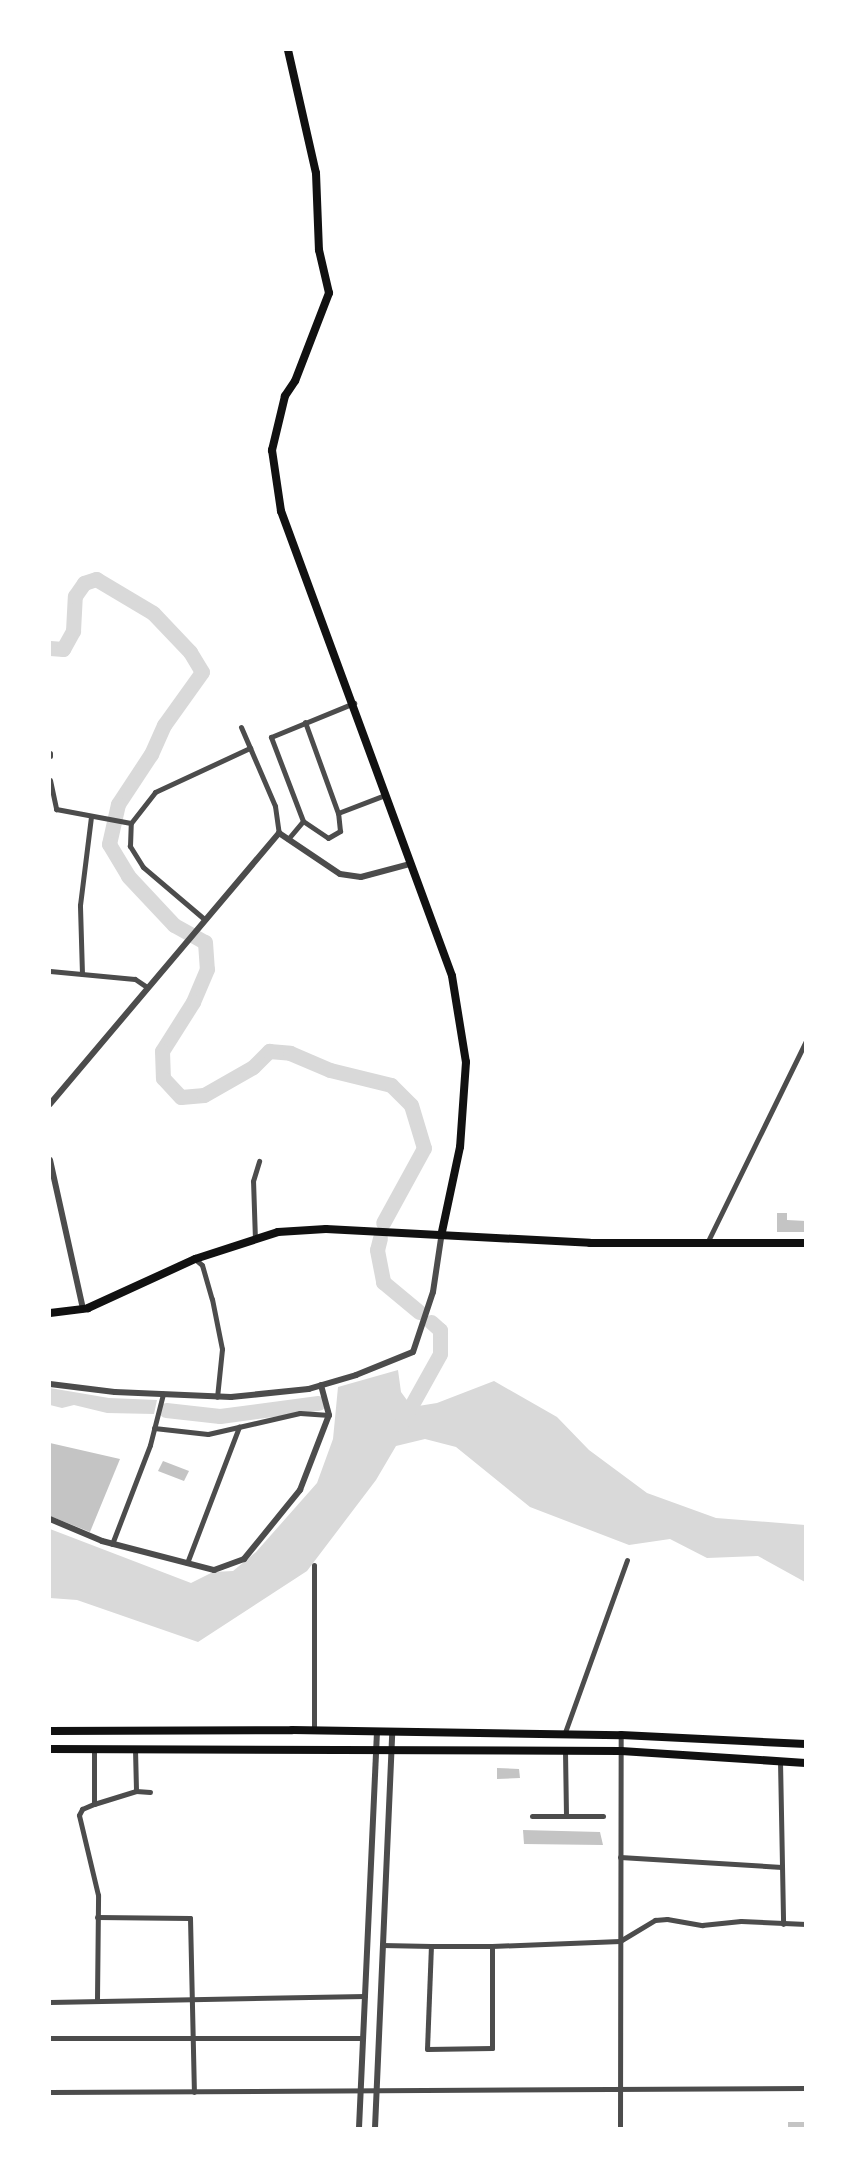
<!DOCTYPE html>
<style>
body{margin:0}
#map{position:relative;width:855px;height:2178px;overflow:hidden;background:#fff;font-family:"Roboto Condensed",sans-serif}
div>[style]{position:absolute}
.water>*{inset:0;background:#d9d9d9}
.river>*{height:15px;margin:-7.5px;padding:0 7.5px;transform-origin:7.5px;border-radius:7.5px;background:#d9d9d9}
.building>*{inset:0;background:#c4c4c4}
.minor>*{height:5px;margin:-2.5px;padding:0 2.5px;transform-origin:2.5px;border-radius:2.5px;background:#4c4c4c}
.tertiary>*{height:6px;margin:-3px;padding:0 3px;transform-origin:3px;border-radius:3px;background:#4c4c4c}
.secondary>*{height:8px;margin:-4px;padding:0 4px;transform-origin:4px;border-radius:4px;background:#111}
.primary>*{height:8px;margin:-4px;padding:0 4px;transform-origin:4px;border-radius:4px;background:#111}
.trunk>*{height:8px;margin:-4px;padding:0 4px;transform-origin:4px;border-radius:4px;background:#111}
span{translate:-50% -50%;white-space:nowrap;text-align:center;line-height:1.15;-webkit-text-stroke:6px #fff;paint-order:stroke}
.frame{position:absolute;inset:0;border:51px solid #fff;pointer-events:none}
</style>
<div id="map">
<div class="water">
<i style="clip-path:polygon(398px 1370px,401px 1392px,412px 1407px,437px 1403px,494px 1381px,557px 1417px,589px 1450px,647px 1493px,716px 1518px,805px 1525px,805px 1582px,758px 1556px,707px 1558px,670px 1539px,629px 1545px,530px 1507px,456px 1447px,425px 1439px,396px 1446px,376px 1480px,307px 1571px,198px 1642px,77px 1600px,50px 1598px,50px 1529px,191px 1583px,213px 1572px,233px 1571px,256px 1552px,317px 1483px,333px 1439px,338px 1387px)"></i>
<i style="clip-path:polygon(50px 1388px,109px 1398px,157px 1400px,154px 1414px,107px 1413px,74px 1405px,62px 1408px,50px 1405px)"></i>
</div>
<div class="river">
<i style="left:50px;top:648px;width:13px;rotate:4deg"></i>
<i style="left:63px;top:649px;width:21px;rotate:-61deg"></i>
<i style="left:73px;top:631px;width:35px;rotate:-87deg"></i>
<i style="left:75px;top:596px;width:16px;rotate:-55deg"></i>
<i style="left:84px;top:583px;width:13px;rotate:-18deg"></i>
<i style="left:96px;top:579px;width:66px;rotate:30.8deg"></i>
<i style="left:153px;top:613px;width:54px;rotate:46.5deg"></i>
<i style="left:190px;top:652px;width:23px;rotate:59deg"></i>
<i style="left:202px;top:672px;width:65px;rotate:125.6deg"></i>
<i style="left:164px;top:725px;width:32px;rotate:114deg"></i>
<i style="left:151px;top:754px;width:60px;rotate:123.4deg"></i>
<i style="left:118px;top:804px;width:41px;rotate:102.7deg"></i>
<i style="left:109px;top:844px;width:37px;rotate:59deg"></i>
<i style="left:128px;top:876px;width:67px;rotate:46.8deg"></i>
<i style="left:174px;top:925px;width:35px;rotate:29deg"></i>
<i style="left:205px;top:942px;width:27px;rotate:86deg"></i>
<i style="left:207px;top:969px;width:36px;rotate:113deg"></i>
<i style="left:193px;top:1002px;width:58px;rotate:122.3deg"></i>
<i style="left:162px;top:1051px;width:27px;rotate:88deg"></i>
<i style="left:163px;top:1078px;width:26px;rotate:47deg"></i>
<i style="left:181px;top:1097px;width:23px;rotate:-5deg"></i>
<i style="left:204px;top:1095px;width:56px;rotate:-29.7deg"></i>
<i style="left:253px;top:1067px;width:23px;rotate:-45deg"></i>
<i style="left:269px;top:1051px;width:21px;rotate:5deg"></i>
<i style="left:290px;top:1053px;width:43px;rotate:23deg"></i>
<i style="left:330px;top:1070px;width:63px;rotate:13.8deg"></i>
<i style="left:391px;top:1085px;width:28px;rotate:45deg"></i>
<i style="left:411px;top:1105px;width:45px;rotate:73.2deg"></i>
<i style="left:424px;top:1148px;width:85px;rotate:118.7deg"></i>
<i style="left:380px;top:1238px;width:12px;rotate:104deg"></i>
<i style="left:377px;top:1250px;width:33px;rotate:79deg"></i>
<i style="left:383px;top:1282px;width:47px;rotate:39.8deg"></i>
<i style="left:166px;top:1410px;width:54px;rotate:6.3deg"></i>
<i style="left:220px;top:1416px;width:99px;rotate:-7.6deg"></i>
<i style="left:401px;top:1424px;width:80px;rotate:-60.9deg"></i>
<i style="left:440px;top:1354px;width:24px;rotate:-90deg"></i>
<i style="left:440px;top:1330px;width:12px;rotate:-138deg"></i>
</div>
<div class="building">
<i style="clip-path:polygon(777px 1213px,787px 1213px,787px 1220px,806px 1221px,806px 1232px,777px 1232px)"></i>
<i style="clip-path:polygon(50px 1443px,120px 1459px,90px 1532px,50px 1516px)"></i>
<i style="clip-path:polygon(163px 1461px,189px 1471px,184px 1481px,158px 1471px)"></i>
<i style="clip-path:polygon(497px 1768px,519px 1769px,520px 1778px,497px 1779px)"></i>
<i style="clip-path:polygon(523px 1830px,600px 1832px,603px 1845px,524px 1844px)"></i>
<i style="clip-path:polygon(788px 2122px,806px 2122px,806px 2128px,788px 2128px)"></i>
</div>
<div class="minor">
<i style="left:305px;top:722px;width:97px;rotate:70.1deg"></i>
<i style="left:241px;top:727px;width:86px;rotate:66.7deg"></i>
<i style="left:275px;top:806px;width:27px;rotate:82deg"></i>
<i style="left:50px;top:753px;width:3px;rotate:90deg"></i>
<i style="left:50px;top:780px;width:30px;rotate:78deg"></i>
<i style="left:56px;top:809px;width:76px;rotate:10.6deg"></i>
<i style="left:303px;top:821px;width:30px;rotate:34deg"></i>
<i style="left:328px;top:838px;width:14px;rotate:-30deg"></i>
<i style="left:340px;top:831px;width:18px;rotate:-96deg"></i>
<i style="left:338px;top:813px;width:50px;rotate:-21deg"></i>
<i style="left:288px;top:839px;width:23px;rotate:-50deg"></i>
<i style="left:303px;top:821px;width:90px;rotate:-110.9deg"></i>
<i style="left:271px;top:737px;width:90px;rotate:-22.3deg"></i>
<i style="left:203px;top:918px;width:79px;rotate:-139.6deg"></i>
<i style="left:143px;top:867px;width:25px;rotate:-122deg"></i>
<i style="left:130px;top:846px;width:23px;rotate:-88deg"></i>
<i style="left:131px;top:823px;width:39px;rotate:-52deg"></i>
<i style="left:155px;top:792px;width:105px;rotate:-24.9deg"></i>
<i style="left:50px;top:971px;width:85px;rotate:5.4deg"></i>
<i style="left:135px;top:979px;width:14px;rotate:34deg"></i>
<i style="left:82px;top:974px;width:69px;rotate:-91.7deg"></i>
<i style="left:80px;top:905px;width:89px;rotate:-82.9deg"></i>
<i style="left:255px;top:1240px;width:59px;rotate:-91.9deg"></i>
<i style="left:253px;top:1181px;width:21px;rotate:-73deg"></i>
<i style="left:707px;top:1243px;width:225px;rotate:-63.9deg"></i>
<i style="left:195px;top:1259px;width:9px;rotate:41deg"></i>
<i style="left:202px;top:1265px;width:35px;rotate:74deg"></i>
<i style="left:212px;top:1299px;width:51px;rotate:78.7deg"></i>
<i style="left:222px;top:1349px;width:48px;rotate:95.9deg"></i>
<i style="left:154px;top:1428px;width:54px;rotate:6.3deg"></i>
<i style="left:208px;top:1434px;width:94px;rotate:-12.9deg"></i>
<i style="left:300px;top:1413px;width:29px;rotate:4deg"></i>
<i style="left:112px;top:1544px;width:106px;rotate:-69deg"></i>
<i style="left:150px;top:1445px;width:53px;rotate:-75.7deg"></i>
<i style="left:187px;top:1563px;width:146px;rotate:-69.1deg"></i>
<i style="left:314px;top:1731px;width:166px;rotate:-90deg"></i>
<i style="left:564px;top:1735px;width:186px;rotate:-70.2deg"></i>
<i style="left:135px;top:1749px;width:42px;rotate:88.6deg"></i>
<i style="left:565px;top:1751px;width:65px;rotate:89.1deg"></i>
<i style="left:780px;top:1761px;width:163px;rotate:88.9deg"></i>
<i style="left:94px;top:1804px;width:55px;rotate:-90deg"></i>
<i style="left:532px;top:1816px;width:71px"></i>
<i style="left:620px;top:1857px;width:162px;rotate:3.5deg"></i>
<i style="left:97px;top:1917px;width:93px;rotate:0.6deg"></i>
<i style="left:190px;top:1918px;width:174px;rotate:88.7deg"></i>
<i style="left:382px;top:1945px;width:49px;rotate:1.2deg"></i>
<i style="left:431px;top:1946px;width:61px"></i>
<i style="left:492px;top:1946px;width:102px;rotate:90deg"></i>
<i style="left:492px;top:2048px;width:65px;rotate:179.1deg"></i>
<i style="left:427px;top:2049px;width:103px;rotate:-87.8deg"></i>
<i style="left:492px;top:1946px;width:128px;rotate:-2.2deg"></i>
<i style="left:620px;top:1941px;width:41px;rotate:-31deg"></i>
<i style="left:655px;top:1920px;width:12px;rotate:-5deg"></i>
<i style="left:667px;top:1919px;width:36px;rotate:10deg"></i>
<i style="left:702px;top:1925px;width:39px;rotate:-6deg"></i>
<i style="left:741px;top:1921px;width:65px;rotate:2.6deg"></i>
<i style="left:97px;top:1999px;width:104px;rotate:-89.4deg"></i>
<i style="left:98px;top:1895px;width:82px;rotate:-103.4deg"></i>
<i style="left:79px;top:1815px;width:7px;rotate:-63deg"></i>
<i style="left:82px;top:1809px;width:13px;rotate:-23deg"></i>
<i style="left:94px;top:1804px;width:44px;rotate:-17.2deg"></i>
<i style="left:136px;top:1791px;width:14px;rotate:4deg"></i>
<i style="left:50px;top:2002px;width:315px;rotate:-1.1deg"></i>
<i style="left:50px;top:2038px;width:313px"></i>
<i style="left:50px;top:2092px;width:756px;rotate:-0.3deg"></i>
<i style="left:620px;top:2128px;width:393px;rotate:-89.9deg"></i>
</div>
<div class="tertiary">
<i style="left:50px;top:1104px;width:355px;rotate:-49.8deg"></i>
<i style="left:279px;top:833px;width:73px;rotate:33.9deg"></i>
<i style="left:340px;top:874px;width:21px;rotate:8deg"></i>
<i style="left:361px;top:877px;width:51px;rotate:-14.9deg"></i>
<i style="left:50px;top:1160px;width:153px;rotate:77.5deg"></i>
<i style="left:50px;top:1384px;width:65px;rotate:7deg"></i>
<i style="left:115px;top:1392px;width:116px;rotate:2.5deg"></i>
<i style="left:231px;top:1397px;width:78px;rotate:-5.9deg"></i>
<i style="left:309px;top:1389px;width:49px;rotate:-16.6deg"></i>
<i style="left:356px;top:1375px;width:61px;rotate:-22deg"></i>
<i style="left:413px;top:1352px;width:63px;rotate:-71.6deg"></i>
<i style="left:433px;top:1292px;width:61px;rotate:-81.5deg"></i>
<i style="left:50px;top:1519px;width:56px;rotate:22.9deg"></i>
<i style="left:102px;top:1541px;width:116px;rotate:14.5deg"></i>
<i style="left:214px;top:1570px;width:32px;rotate:-20deg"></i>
<i style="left:244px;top:1559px;width:89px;rotate:-50.9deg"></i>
<i style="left:300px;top:1490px;width:80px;rotate:-68.9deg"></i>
<i style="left:329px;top:1415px;width:31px;rotate:-105deg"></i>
<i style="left:359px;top:2128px;width:395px;rotate:-87.4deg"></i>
<i style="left:375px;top:2128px;width:396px;rotate:-87.5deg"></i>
</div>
<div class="secondary">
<i style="left:50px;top:1313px;width:38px;rotate:-7deg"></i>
<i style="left:88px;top:1308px;width:118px;rotate:-24.6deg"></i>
<i style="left:195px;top:1259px;width:87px;rotate:-18deg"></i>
<i style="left:278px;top:1232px;width:48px;rotate:-3.6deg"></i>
<i style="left:326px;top:1229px;width:264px;rotate:3deg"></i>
<i style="left:590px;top:1243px;width:216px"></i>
</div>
<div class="primary">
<i style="left:288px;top:50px;width:126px;rotate:77.2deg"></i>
<i style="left:316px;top:173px;width:77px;rotate:87.8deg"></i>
<i style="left:319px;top:250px;width:44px;rotate:76.9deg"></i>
<i style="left:329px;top:293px;width:94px;rotate:111.1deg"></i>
<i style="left:295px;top:381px;width:18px;rotate:124deg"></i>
<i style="left:285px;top:396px;width:56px;rotate:103.5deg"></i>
<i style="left:272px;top:450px;width:62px;rotate:81.6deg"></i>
<i style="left:281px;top:511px;width:495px;rotate:69.8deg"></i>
<i style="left:452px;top:976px;width:87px;rotate:80.8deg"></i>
<i style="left:466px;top:1062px;width:85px;rotate:94deg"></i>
<i style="left:460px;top:1147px;width:87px;rotate:102deg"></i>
</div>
<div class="trunk">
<i style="left:50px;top:1731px;width:242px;rotate:-0.2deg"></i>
<i style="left:292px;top:1730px;width:329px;rotate:0.9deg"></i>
<i style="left:621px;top:1735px;width:185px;rotate:2.8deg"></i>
<i style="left:50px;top:1749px;width:571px;rotate:0.2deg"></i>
<i style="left:621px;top:1751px;width:185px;rotate:3.7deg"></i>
</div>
<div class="frame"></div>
</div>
